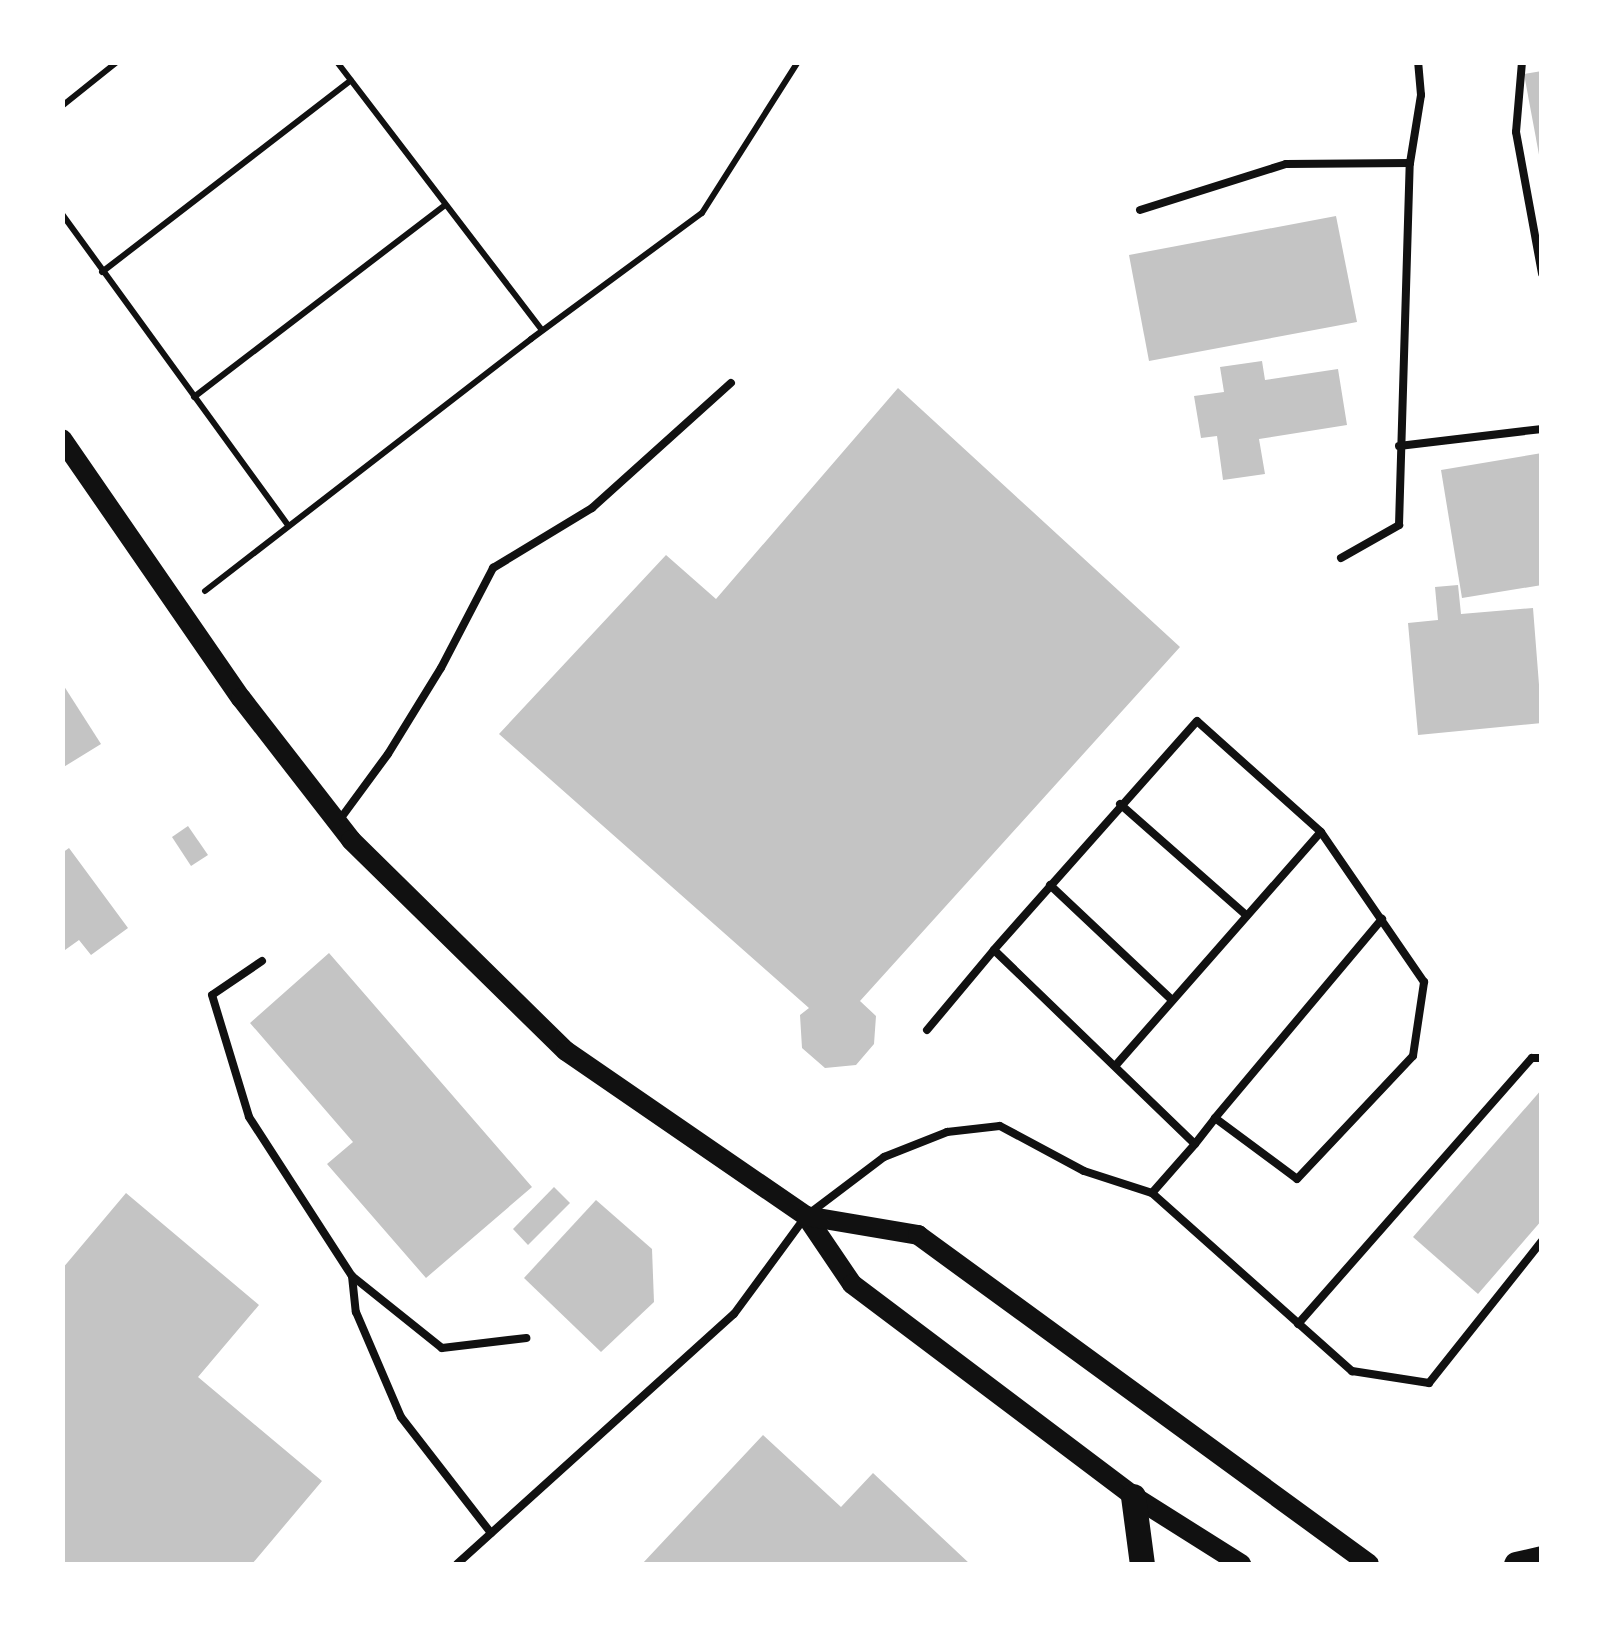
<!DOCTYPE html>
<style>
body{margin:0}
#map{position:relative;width:1604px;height:1627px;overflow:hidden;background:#fff;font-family:Roboto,sans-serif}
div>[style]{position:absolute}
.building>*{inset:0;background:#c4c4c4}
.path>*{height:6px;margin:-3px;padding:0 3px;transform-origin:3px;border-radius:3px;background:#111}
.service>*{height:8px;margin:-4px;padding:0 4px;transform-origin:4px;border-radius:4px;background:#111}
.secondary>*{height:20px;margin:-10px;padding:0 10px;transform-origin:10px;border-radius:10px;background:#111}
.primary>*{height:25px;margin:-12.5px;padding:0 12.5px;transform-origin:12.5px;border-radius:12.5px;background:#111}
span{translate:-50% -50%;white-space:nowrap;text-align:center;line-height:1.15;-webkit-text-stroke:10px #fff;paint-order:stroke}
.frame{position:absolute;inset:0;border:65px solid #fff;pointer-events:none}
</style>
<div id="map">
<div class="building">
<i style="clip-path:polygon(1542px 71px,1542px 160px,1540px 160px,1524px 74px)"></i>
<i style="clip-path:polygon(1336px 216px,1357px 322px,1149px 361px,1129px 255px)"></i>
<i style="clip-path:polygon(1262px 361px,1265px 380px,1338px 369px,1347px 425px,1259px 439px,1265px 474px,1223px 480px,1217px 436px,1201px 438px,1194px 396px,1224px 392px,1220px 367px)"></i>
<i style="clip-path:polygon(898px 388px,1180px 647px,860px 1001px,876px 1016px,874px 1044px,856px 1065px,825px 1068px,802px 1048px,800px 1015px,809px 1008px,499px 734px,666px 555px,716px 599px)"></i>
<i style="clip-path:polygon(1542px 453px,1542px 585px,1462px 598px,1441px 470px)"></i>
<i style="clip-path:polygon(1458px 585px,1461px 614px,1533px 608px,1542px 723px,1418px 735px,1408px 623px,1438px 620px,1435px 587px)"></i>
<i style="clip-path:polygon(62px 683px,101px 744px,62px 768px)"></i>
<i style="clip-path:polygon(188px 826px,208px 855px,191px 866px,172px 837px)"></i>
<i style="clip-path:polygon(69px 848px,128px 928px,91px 955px,79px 940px,65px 950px,62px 946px,62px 853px)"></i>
<i style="clip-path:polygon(329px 953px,532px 1187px,426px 1278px,327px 1164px,353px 1142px,250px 1023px)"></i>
<i style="clip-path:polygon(1542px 1089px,1542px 1220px,1478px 1294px,1413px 1237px)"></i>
<i style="clip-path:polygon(554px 1187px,570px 1203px,528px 1245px,513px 1229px)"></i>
<i style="clip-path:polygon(126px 1193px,259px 1305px,198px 1377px,322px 1481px,252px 1564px,62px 1564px,62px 1269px)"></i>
<i style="clip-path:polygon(596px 1200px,652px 1249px,654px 1302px,601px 1352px,524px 1278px)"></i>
<i style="clip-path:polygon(763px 1435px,841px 1507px,873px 1473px,970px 1564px,642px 1564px)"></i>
</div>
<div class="path">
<i style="left:337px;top:62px;width:337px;rotate:52.6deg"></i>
<i style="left:62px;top:106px;width:70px;rotate:-38.7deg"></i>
<i style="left:62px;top:214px;width:384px;rotate:54deg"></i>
<i style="left:102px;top:272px;width:314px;rotate:-37.6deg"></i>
<i style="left:194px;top:397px;width:316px;rotate:-37.4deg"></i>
<i style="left:205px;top:591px;width:412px;rotate:-37.7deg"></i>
<i style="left:531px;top:339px;width:212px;rotate:-36.4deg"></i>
<i style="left:702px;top:213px;width:179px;rotate:-57.6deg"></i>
</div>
<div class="service">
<i style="left:1522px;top:62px;width:70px;rotate:94.9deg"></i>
<i style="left:1516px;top:132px;width:144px;rotate:79.6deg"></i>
<i style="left:1140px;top:210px;width:153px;rotate:-17.5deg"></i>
<i style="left:1286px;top:164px;width:124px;rotate:-0.5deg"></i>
<i style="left:1399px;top:446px;width:144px;rotate:-6.8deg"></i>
<i style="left:1341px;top:558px;width:67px;rotate:-29.6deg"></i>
<i style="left:1399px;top:525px;width:362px;rotate:-88.3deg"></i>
<i style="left:1410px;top:163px;width:69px;rotate:-80.8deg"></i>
<i style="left:1421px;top:95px;width:33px;rotate:-95deg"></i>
<i style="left:1120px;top:804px;width:168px;rotate:41.4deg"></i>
<i style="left:338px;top:822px;width:84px;rotate:-53.7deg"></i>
<i style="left:388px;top:754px;width:101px;rotate:-58.4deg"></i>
<i style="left:441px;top:668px;width:113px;rotate:-62.5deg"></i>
<i style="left:493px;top:568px;width:116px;rotate:-31.2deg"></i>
<i style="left:592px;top:508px;width:187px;rotate:-42deg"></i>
<i style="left:1050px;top:885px;width:168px;rotate:43.3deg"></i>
<i style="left:262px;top:961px;width:60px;rotate:145.8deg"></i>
<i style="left:212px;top:995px;width:127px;rotate:73.1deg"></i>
<i style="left:249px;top:1117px;width:189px;rotate:57.1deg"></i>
<i style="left:352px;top:1276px;width:36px;rotate:84deg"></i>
<i style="left:356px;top:1312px;width:114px;rotate:66.8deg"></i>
<i style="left:401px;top:1417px;width:147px;rotate:52.2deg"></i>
<i style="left:927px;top:1030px;width:104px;rotate:-50.1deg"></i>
<i style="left:1116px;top:1065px;width:310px;rotate:-48.7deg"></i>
<i style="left:1215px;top:1118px;width:260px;rotate:-50deg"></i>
<i style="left:1152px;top:1193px;width:65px;rotate:-48.7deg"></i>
<i style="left:1195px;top:1144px;width:33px;rotate:-52deg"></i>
<i style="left:1215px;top:1118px;width:102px;rotate:36.6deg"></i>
<i style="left:1297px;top:1179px;width:169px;rotate:-46.7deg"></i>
<i style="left:1413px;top:1056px;width:75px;rotate:-81.5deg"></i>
<i style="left:1424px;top:982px;width:182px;rotate:-124.5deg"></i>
<i style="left:1321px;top:832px;width:166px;rotate:-138.2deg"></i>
<i style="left:1197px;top:721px;width:306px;rotate:131.6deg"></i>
<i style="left:994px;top:950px;width:279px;rotate:44deg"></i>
<i style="left:352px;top:1276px;width:115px;rotate:38.7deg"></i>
<i style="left:442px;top:1348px;width:85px;rotate:-6.8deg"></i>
<i style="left:1298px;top:1324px;width:354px;rotate:-48.7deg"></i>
<i style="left:1532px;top:1058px;width:10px"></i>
<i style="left:457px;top:1564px;width:373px;rotate:-42.1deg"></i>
<i style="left:734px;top:1314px;width:122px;rotate:-53.7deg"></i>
<i style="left:806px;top:1216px;width:98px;rotate:-37.1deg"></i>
<i style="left:884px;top:1157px;width:68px;rotate:-21.6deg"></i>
<i style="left:947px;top:1132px;width:53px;rotate:-6.5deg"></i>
<i style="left:1000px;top:1126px;width:95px;rotate:28.2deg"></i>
<i style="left:1084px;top:1171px;width:71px;rotate:17.9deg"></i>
<i style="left:1152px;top:1193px;width:268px;rotate:41.7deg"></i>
<i style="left:1352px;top:1371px;width:78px;rotate:8.9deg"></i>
<i style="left:1429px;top:1383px;width:181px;rotate:-51.5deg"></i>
</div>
<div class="secondary">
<i style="left:62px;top:439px;width:315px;rotate:55.4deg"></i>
<i style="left:241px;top:698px;width:180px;rotate:52.2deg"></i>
<i style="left:351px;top:840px;width:301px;rotate:44.5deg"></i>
<i style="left:566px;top:1051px;width:291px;rotate:34.5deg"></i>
<i style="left:806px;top:1216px;width:82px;rotate:55.9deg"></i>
<i style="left:852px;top:1284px;width:352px;rotate:37deg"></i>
<i style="left:1133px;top:1496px;width:128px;rotate:32.2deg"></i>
<i style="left:806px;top:1216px;width:114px;rotate:9.6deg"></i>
<i style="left:918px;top:1235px;width:558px;rotate:36.11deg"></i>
</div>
<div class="primary">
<i style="left:1133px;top:1496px;width:69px;rotate:82.5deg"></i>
<i style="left:1516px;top:1564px;width:27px;rotate:-13deg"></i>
</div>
<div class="frame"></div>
</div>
